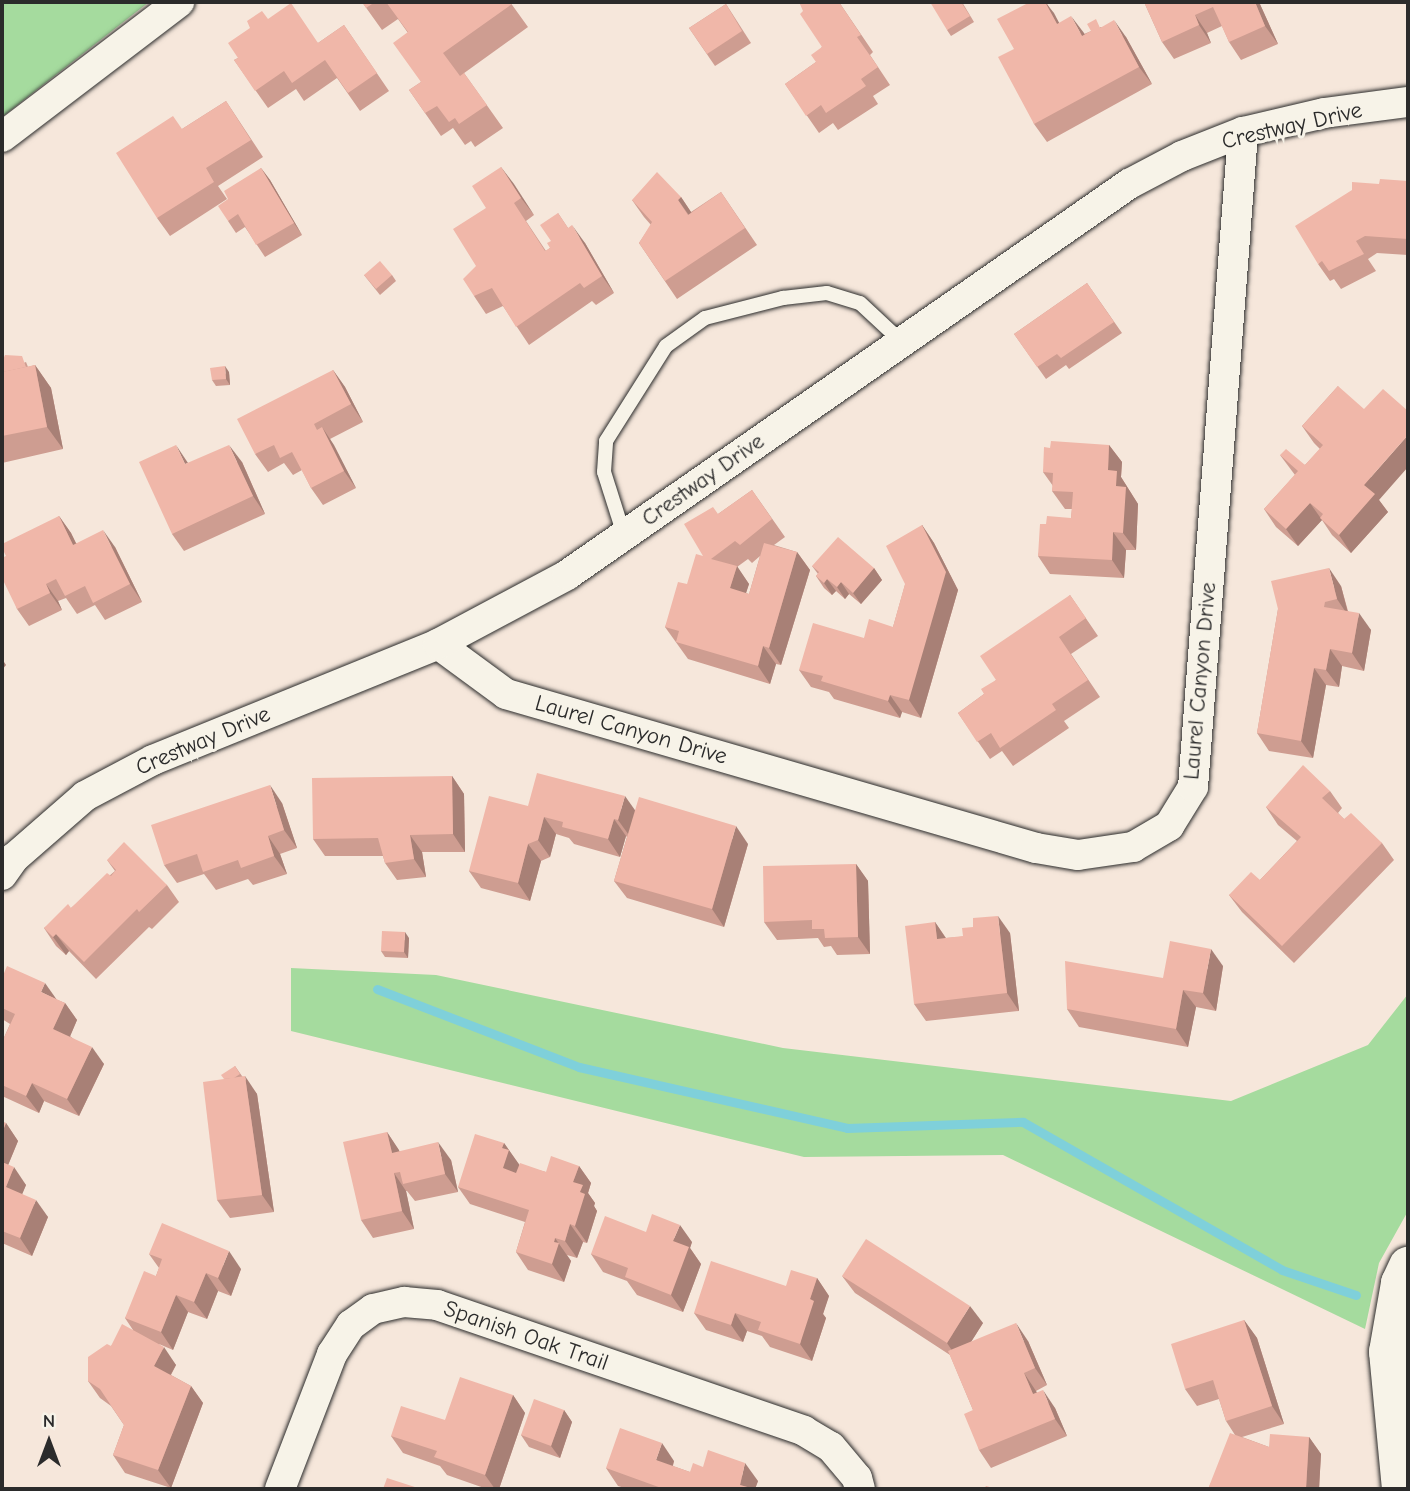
<!DOCTYPE html>
<style>
body{margin:0}
#map{position:relative;width:1410px;height:1491px;overflow:hidden;background:#f6e7db;font-family:"Comic Neue",sans-serif}
div>[style]{position:absolute}
.green>*{inset:0;background:#a5db9e}
.stream>*{height:9px;margin:-4.5px;padding:0 4.5px;transform-origin:4.5px;border-radius:4.5px;background:#7fd0da}
.roads{filter:drop-shadow(0 0 2px #2b2b2b) drop-shadow(0 0 2px #2b2b2b)}
.lane>*{height:14px;margin:-7px;padding:0 7px;transform-origin:7px;border-radius:7px;background:#f7f3e8}
.street>*{height:30px;margin:-15px;padding:0 15px;transform-origin:15px;border-radius:15px;background:#f7f3e8}
.secondary>*{height:38px;margin:-19px;padding:0 19px;transform-origin:19px;border-radius:19px;background:#f7f3e8}
.wall>*{inset:0;background:#ce9d91}
.shaded-wall>*{inset:0;background:#a88076}
.building>*{inset:0;background:#f0b7a9}
span{translate:-50% -50%;white-space:nowrap;text-align:center;line-height:1.15;-webkit-text-stroke:6px #f7f3e8;paint-order:stroke}
.street-label{font-size:23px;color:#2b2b2b}
.frame{position:absolute;inset:0;border:4px solid #2b2b2b;pointer-events:none}
.north{position:absolute;left:14px;top:1407px;width:70px;height:70px;-webkit-text-stroke:5px #f7f3e8;paint-order:stroke;rotate:0deg;font-size:19px;font-weight:700;line-height:28px;text-align:center;color:#2b2b2b}
.north::after{content:'';display:block;margin:auto;width:24px;height:32px;background:#2b2b2b;clip-path:polygon(50% 0,100% 100%,50% 72%,0 100%)}
</style>
<div id="map">
<div class="green">
<i style="clip-path:polygon(2px 2px,149px 2px,2px 117px)"></i>
<i style="clip-path:polygon(291px 968px,436px 975px,783px 1048px,1231px 1101px,1368px 1045px,1408px 994px,1408px 1211px,1379px 1263px,1365px 1329px,1003px 1155px,804px 1157px,291px 1031px)"></i>
</div>
<div class="stream">
<i style="left:377px;top:989px;width:217px;rotate:21.1deg"></i>
<i style="left:579px;top:1067px;width:275px;rotate:12.8deg"></i>
<i style="left:847px;top:1128px;width:176px;rotate:-2deg"></i>
<i style="left:1023px;top:1122px;width:298px;rotate:29.7deg"></i>
<i style="left:1282px;top:1270px;width:78px;rotate:18.7deg"></i>
</div>
<div class="roads">
<div class="lane">
<i style="left:624px;top:535px;width:66px;rotate:-107.6deg"></i>
<i style="left:604px;top:472px;width:31px;rotate:-86deg"></i>
<i style="left:606px;top:441px;width:112px;rotate:-57.7deg"></i>
<i style="left:666px;top:346px;width:48px;rotate:-35.7deg"></i>
<i style="left:705px;top:318px;width:81px;rotate:-14.4deg"></i>
<i style="left:783px;top:298px;width:44px;rotate:-6.5deg"></i>
<i style="left:827px;top:293px;width:34px;rotate:17deg"></i>
<i style="left:860px;top:303px;width:57px;rotate:42.9deg"></i>
</div>
<div class="street">
<i style="left:2px;top:137px;width:223px;rotate:-37.3deg"></i>
<i style="left:438px;top:644px;width:84px;rotate:36.3deg"></i>
<i style="left:506px;top:694px;width:552px;rotate:16.2deg"></i>
<i style="left:1036px;top:848px;width:43px;rotate:9.5deg"></i>
<i style="left:1078px;top:855px;width:56px;rotate:-8.3deg"></i>
<i style="left:1133px;top:847px;width:42px;rotate:-30.3deg"></i>
<i style="left:1169px;top:826px;width:46px;rotate:-58.4deg"></i>
<i style="left:1193px;top:787px;width:657px;rotate:-85.63deg"></i>
<i style="left:2px;top:875px;width:21px;rotate:-55deg"></i>
<i style="left:14px;top:858px;width:94px;rotate:-41.1deg"></i>
<i style="left:85px;top:796px;width:77px;rotate:-27.9deg"></i>
<i style="left:153px;top:760px;width:308px;rotate:-22.1deg"></i>
<i style="left:438px;top:644px;width:146px;rotate:-28.1deg"></i>
<i style="left:567px;top:575px;width:685px;rotate:-34.83deg"></i>
<i style="left:1129px;top:184px;width:60px;rotate:-27.8deg"></i>
<i style="left:1182px;top:156px;width:66px;rotate:-21.5deg"></i>
<i style="left:1243px;top:132px;width:83px;rotate:-13.2deg"></i>
<i style="left:1324px;top:113px;width:85px;rotate:-7.5deg"></i>
<i style="left:280px;top:1489px;width:145px;rotate:-68.9deg"></i>
<i style="left:332px;top:1354px;width:35px;rotate:-57deg"></i>
<i style="left:351px;top:1325px;width:27px;rotate:-36deg"></i>
<i style="left:373px;top:1309px;width:32px;rotate:-13deg"></i>
<i style="left:404px;top:1302px;width:33px;rotate:5deg"></i>
<i style="left:437px;top:1305px;width:388px;rotate:18.9deg"></i>
<i style="left:804px;top:1431px;width:31px;rotate:31deg"></i>
<i style="left:831px;top:1447px;width:40px;rotate:50deg"></i>
<i style="left:857px;top:1478px;width:11px;rotate:75deg"></i>
</div>
<div class="secondary">
<i style="left:1401px;top:1489px;width:138px;rotate:-95.4deg"></i>
<i style="left:1388px;top:1352px;width:70px;rotate:-80.1deg"></i>
<i style="left:1400px;top:1283px;width:19px;rotate:-65deg"></i>
</div>
</div>
<div class="wall">
<i style="clip-path:polygon(362px 2px,510px 2px,528px 27px,460px 76px,464px 73px,503px 128px,475px 147px,471px 141px,465px 145px,453px 128px,441px 136px,409px 90px,421px 82px,408px 33px,398px 19px,382px 30px)"></i>
<i style="clip-path:polygon(839px 2px,873px 52px,870px 55px,890px 85px,873px 96px,878px 104px,838px 130px,833px 123px,819px 133px,785px 84px,816px 62px)"></i>
<i style="clip-path:polygon(962px 2px,974px 22px,951px 36px,947px 30px)"></i>
<i style="clip-path:polygon(1030px 2px,1046px 2px,1059px 23px,1084px 34px,1101px 27px,1126px 37px,1152px 84px,1047px 142px,1034px 124px,1014px 49px)"></i>
<i style="clip-path:polygon(1144px 2px,1259px 2px,1278px 44px,1241px 60px,1229px 42px,1222px 26px,1207px 33px,1211px 43px,1174px 59px,1162px 42px)"></i>
<i style="clip-path:polygon(726px 4px,751px 43px,715px 66px,689px 28px)"></i>
<i style="clip-path:polygon(268px 19px,318px 43px,344px 25px,389px 91px,360px 111px,337px 78px,304px 101px,296px 89px,268px 108px,234px 60px,238px 58px)"></i>
<i style="clip-path:polygon(226px 101px,263px 157px,218px 186px,227px 199px,170px 236px,157px 218px,182px 129px)"></i>
<i style="clip-path:polygon(501px 167px,534px 215px,526px 221px,546px 251px,550px 248px,558px 213px,568px 228px,585px 243px,614px 293px,596px 305px,592px 301px,529px 345px,503px 306px,486px 314px,474px 296px,476px 266px,486px 208px)"></i>
<i style="clip-path:polygon(261px 168px,270px 180px,302px 235px,265px 257px,245px 227px,236px 233px,228px 221px,228px 199px)"></i>
<i style="clip-path:polygon(1408px 181px,1408px 255px,1377px 253px,1368px 259px,1376px 271px,1341px 289px,1334px 279px,1330px 281px,1318px 264px,1379px 184px)"></i>
<i style="clip-path:polygon(721px 192px,757px 245px,677px 299px,639px 243px,651px 225px,644px 217px,632px 200px,681px 197px,691px 212px)"></i>
<i style="clip-path:polygon(364px 275px,392px 275px,396px 281px,380px 295px)"></i>
<i style="clip-path:polygon(1087px 283px,1122px 333px,1069px 369px,1066px 365px,1046px 379px,1014px 334px)"></i>
<i style="clip-path:polygon(26px 362px,28px 367px,35px 365px,51px 388px,63px 449px,2px 463px,2px 372px)"></i>
<i style="clip-path:polygon(333px 370px,345px 387px,363px 422px,330px 439px,356px 488px,323px 505px,311px 488px,302px 470px,293px 475px,284px 463px,268px 472px,255px 454px)"></i>
<i style="clip-path:polygon(229px 372px,230px 385px,216px 386px,212px 380px)"></i>
<i style="clip-path:polygon(1338px 386px,1379px 500px,1388px 512px,1351px 553px,1332px 535px,1322px 520px,1298px 546px,1276px 527px,1264px 509px,1295px 475px,1280px 455px,1305px 465px,1320px 449px,1314px 443px,1302px 426px)"></i>
<i style="clip-path:polygon(1109px 445px,1122px 462px,1121px 477px,1138px 504px,1136px 550px,1126px 550px,1124px 578px,1050px 574px,1038px 556px,1046px 524px,1071px 518px,1072px 509px,1065px 509px,1052px 491px,1053px 486px,1043px 472px,1050px 448px)"></i>
<i style="clip-path:polygon(242px 462px,265px 514px,184px 551px,172px 534px,188px 463px)"></i>
<i style="clip-path:polygon(evenodd,752px 490px,785px 537px,774px 545px,797px 552px,810px 570px,781px 665px,776px 664px,770px 684px,688px 659px,665px 627px,703px 556px,718px 514px,752px 490px,760px 556px,749px 594px,746px 593px,749px 584px,737px 567px,748px 559px,752px 563px,760px 556px)"></i>
<i style="clip-path:polygon(59px 516px,71px 533px,76px 543px,115px 547px,142px 602px,105px 620px,95px 605px,77px 614px,66px 598px,58px 601px,62px 610px,29px 626px,17px 609px,4px 565px,6px 556px)"></i>
<i style="clip-path:polygon(922px 525px,934px 543px,958px 590px,921px 718px,902px 712px,900px 718px,834px 699px,829px 692px,811px 687px,799px 670px,864px 638px,893px 627px)"></i>
<i style="clip-path:polygon(812px 566px,874px 568px,882px 580px,861px 604px,849px 594px,845px 599px,836px 591px,832px 595px,824px 588px,816px 576px,818px 574px)"></i>
<i style="clip-path:polygon(1341px 586px,1348px 611px,1371px 630px,1364px 671px,1342px 666px,1339px 687px,1326px 685px,1313px 758px,1269px 751px,1257px 733px,1278px 609px)"></i>
<i style="clip-path:polygon(1070px 595px,1098px 636px,1071px 654px,1100px 697px,1064px 721px,1069px 728px,1013px 766px,1002px 751px,990px 759px,958px 713px,984px 694px,996px 680px)"></i>
<i style="clip-path:polygon(452px 776px,464px 794px,465px 852px,422px 852px,426px 877px,397px 880px,385px 863px,383px 856px,325px 856px,313px 839px)"></i>
<i style="clip-path:polygon(1330px 791px,1342px 808px,1338px 813px,1344px 819px,1382px 843px,1394px 860px,1294px 963px,1242px 912px,1229px 895px,1260px 880px,1297px 841px,1278px 825px,1266px 807px)"></i>
<i style="clip-path:polygon(282px 803px,297px 848px,280px 854px,287px 874px,253px 885px,248px 879px,216px 890px,204px 874px,177px 883px,164px 865px)"></i>
<i style="clip-path:polygon(528px 806px,635px 811px,748px 844px,724px 927px,627px 898px,614px 881px,627px 837px,626px 836px,620px 857px,574px 844px,569px 838px,556px 834px,550px 857px,541px 861px,530px 901px,481px 888px,469px 871px)"></i>
<i style="clip-path:polygon(107px 860px,167px 885px,179px 902px,152px 929px,149px 927px,96px 979px,69px 951px,66px 955px,56px 946px,44px 928px,71px 908px,115px 871px)"></i>
<i style="clip-path:polygon(856px 864px,868px 881px,870px 954px,837px 955px,831px 946px,824px 947px,818px 938px,777px 940px,764px 922px)"></i>
<i style="clip-path:polygon(935px 922px,946px 938px,1010px 933px,1019px 1011px,926px 1021px,914px 1004px)"></i>
<i style="clip-path:polygon(409px 938px,408px 958px,385px 957px,381px 951px)"></i>
<i style="clip-path:polygon(1223px 966px,1216px 1011px,1196px 1007px,1188px 1047px,1079px 1027px,1067px 1009px,1163px 978px)"></i>
<i style="clip-path:polygon(2px 978px,65px 1003px,77px 1020px,70px 1036px,104px 1064px,79px 1116px,44px 1101px,39px 1113px,2px 1096px,2px 1042px,10px 1024px,2px 1019px)"></i>
<i style="clip-path:polygon(235px 1066px,242px 1076px,257px 1094px,274px 1212px,230px 1218px,217px 1200px,224px 1079px)"></i>
<i style="clip-path:polygon(2px 1122px,6px 1123px,18px 1141px,8px 1165px,26px 1185px,22px 1194px,48px 1217px,32px 1256px,2px 1243px)"></i>
<i style="clip-path:polygon(387px 1132px,399px 1151px,451px 1160px,458px 1192px,415px 1201px,407px 1191px,406px 1191px,414px 1229px,373px 1238px,361px 1220px)"></i>
<i style="clip-path:polygon(504px 1143px,519px 1165px,546px 1172px,579px 1166px,591px 1183px,588px 1193px,595px 1203px,594px 1206px,597px 1211px,587px 1243px,583px 1242px,577px 1258px,567px 1255px,571px 1261px,564px 1282px,528px 1270px,516px 1252px,525px 1222px,470px 1204px,458px 1187px)"></i>
<i style="clip-path:polygon(646px 1232px,692px 1242px,690px 1248px,701px 1264px,683px 1312px,637px 1295px,627px 1281px,603px 1272px,591px 1254px)"></i>
<i style="clip-path:polygon(149px 1254px,241px 1269px,231px 1296px,218px 1291px,207px 1319px,188px 1312px,173px 1350px,159px 1344px,176px 1365px,171px 1375px,191px 1386px,203px 1403px,171px 1488px,125px 1473px,113px 1455px,124px 1425px,111px 1406px,100px 1398px,88px 1381px,111px 1346px,133px 1330px,125px 1318px,156px 1276px,159px 1268px)"></i>
<i style="clip-path:polygon(842px 1276px,983px 1323px,971px 1342px,1028px 1341px,1047px 1385px,1036px 1391px,1037px 1393px,1055px 1408px,1067px 1436px,991px 1468px,979px 1450px,973px 1410px,950px 1355px,855px 1293px)"></i>
<i style="clip-path:polygon(817px 1278px,829px 1296px,823px 1314px,826px 1318px,812px 1361px,770px 1347px,762px 1336px,747px 1331px,743px 1342px,706px 1330px,694px 1313px,786px 1286px)"></i>
<i style="clip-path:polygon(1244px 1320px,1257px 1338px,1284px 1424px,1242px 1437px,1269px 1447px,1309px 1437px,1321px 1454px,1319px 1489px,1208px 1489px,1235px 1435px,1226px 1421px,1219px 1399px,1197px 1406px,1185px 1389px)"></i>
<i style="clip-path:polygon(513px 1395px,525px 1413px,499px 1489px,487px 1489px,447px 1475px,440px 1466px,403px 1453px,391px 1436px,445px 1420px)"></i>
<i style="clip-path:polygon(564px 1410px,572px 1422px,560px 1458px,529px 1447px,521px 1435px)"></i>
<i style="clip-path:polygon(674px 1461px,673px 1466px,690px 1472px,703px 1467px,758px 1481px,755px 1489px,628px 1489px,618px 1486px,606px 1468px)"></i>
</div>
<div class="shaded-wall">
<i style="clip-path:polygon(1045px 2px,1054px 13px,1069px 42px,1057px 24px)"></i>
<i style="clip-path:polygon(1255px 2px,1259px 2px,1278px 44px,1265px 26px)"></i>
<i style="clip-path:polygon(1195px 15px,1207px 33px,1211px 43px,1199px 25px)"></i>
<i style="clip-path:polygon(1071px 16px,1084px 33px,1094px 53px,1082px 36px)"></i>
<i style="clip-path:polygon(1114px 20px,1126px 37px,1152px 84px,1139px 67px)"></i>
<i style="clip-path:polygon(501px 167px,514px 184px,534px 215px,521px 198px)"></i>
<i style="clip-path:polygon(261px 168px,270px 180px,302px 235px,294px 223px)"></i>
<i style="clip-path:polygon(681px 197px,693px 215px,691px 218px,678px 200px)"></i>
<i style="clip-path:polygon(572px 225px,585px 243px,614px 293px,602px 276px)"></i>
<i style="clip-path:polygon(35px 365px,51px 388px,63px 449px,47px 427px)"></i>
<i style="clip-path:polygon(225px 366px,229px 372px,230px 385px,226px 379px)"></i>
<i style="clip-path:polygon(333px 370px,345px 387px,363px 422px,351px 404px)"></i>
<i style="clip-path:polygon(322px 427px,334px 445px,356px 488px,344px 471px)"></i>
<i style="clip-path:polygon(1408px 435px,1408px 467px,1379px 500px,1388px 512px,1351px 553px,1339px 535px,1364px 485px)"></i>
<i style="clip-path:polygon(176px 445px,188px 463px,185px 464px)"></i>
<i style="clip-path:polygon(229px 445px,242px 462px,265px 514px,253px 496px)"></i>
<i style="clip-path:polygon(1109px 445px,1122px 462px,1121px 477px,1138px 504px,1136px 550px,1123px 533px,1116px 486px,1108px 470px)"></i>
<i style="clip-path:polygon(1310px 503px,1322px 520px,1298px 546px,1286px 529px)"></i>
<i style="clip-path:polygon(59px 516px,71px 533px,85px 562px,73px 545px)"></i>
<i style="clip-path:polygon(922px 525px,934px 543px,958px 590px,921px 718px,909px 700px)"></i>
<i style="clip-path:polygon(103px 530px,115px 547px,142px 602px,130px 584px)"></i>
<i style="clip-path:polygon(1113px 532px,1126px 550px,1124px 578px,1112px 560px)"></i>
<i style="clip-path:polygon(797px 552px,810px 570px,781px 665px,769px 648px)"></i>
<i style="clip-path:polygon(737px 566px,749px 584px,742px 605px,730px 588px)"></i>
<i style="clip-path:polygon(874px 568px,882px 580px,861px 604px,853px 593px)"></i>
<i style="clip-path:polygon(1329px 568px,1341px 586px,1349px 617px,1337px 599px)"></i>
<i style="clip-path:polygon(827px 579px,836px 591px,832px 595px,824px 583px)"></i>
<i style="clip-path:polygon(841px 582px,849px 594px,845px 599px,837px 587px)"></i>
<i style="clip-path:polygon(46px 584px,58px 601px,62px 610px,50px 593px)"></i>
<i style="clip-path:polygon(1359px 613px,1371px 630px,1364px 671px,1352px 653px)"></i>
<i style="clip-path:polygon(763px 646px,776px 664px,770px 684px,758px 666px)"></i>
<i style="clip-path:polygon(1330px 649px,1342px 666px,1339px 687px,1326px 670px)"></i>
<i style="clip-path:polygon(2px 659px,6px 665px,2px 670px)"></i>
<i style="clip-path:polygon(1314px 668px,1326px 685px,1313px 758px,1301px 741px)"></i>
<i style="clip-path:polygon(890px 695px,902px 712px,900px 718px,888px 701px)"></i>
<i style="clip-path:polygon(452px 776px,464px 794px,465px 852px,453px 834px)"></i>
<i style="clip-path:polygon(270px 785px,282px 803px,297px 848px,284px 830px)"></i>
<i style="clip-path:polygon(625px 796px,637px 813px,631px 838px,618px 820px)"></i>
<i style="clip-path:polygon(544px 817px,556px 834px,550px 857px,538px 840px)"></i>
<i style="clip-path:polygon(614px 819px,626px 836px,620px 857px,608px 839px)"></i>
<i style="clip-path:polygon(736px 826px,748px 844px,724px 927px,712px 909px)"></i>
<i style="clip-path:polygon(410px 835px,422px 852px,426px 877px,414px 859px)"></i>
<i style="clip-path:polygon(268px 836px,280px 854px,287px 874px,274px 856px)"></i>
<i style="clip-path:polygon(528px 844px,541px 861px,530px 901px,518px 883px)"></i>
<i style="clip-path:polygon(856px 864px,868px 881px,870px 954px,858px 937px)"></i>
<i style="clip-path:polygon(998px 916px,1010px 933px,1019px 1011px,1007px 993px)"></i>
<i style="clip-path:polygon(935px 922px,947px 940px,937px 939px)"></i>
<i style="clip-path:polygon(405px 932px,409px 938px,408px 958px,404px 952px)"></i>
<i style="clip-path:polygon(56px 934px,69px 951px,66px 955px,53px 937px)"></i>
<i style="clip-path:polygon(1211px 949px,1223px 966px,1216px 1011px,1203px 993px)"></i>
<i style="clip-path:polygon(45px 983px,57px 1000px,41px 992px)"></i>
<i style="clip-path:polygon(1183px 990px,1196px 1007px,1188px 1047px,1176px 1029px)"></i>
<i style="clip-path:polygon(65px 1003px,77px 1020px,66px 1046px,53px 1029px)"></i>
<i style="clip-path:polygon(92px 1047px,104px 1064px,79px 1116px,67px 1099px)"></i>
<i style="clip-path:polygon(245px 1076px,257px 1094px,274px 1212px,262px 1195px)"></i>
<i style="clip-path:polygon(32px 1083px,44px 1101px,39px 1113px,26px 1096px)"></i>
<i style="clip-path:polygon(6px 1123px,18px 1141px,4px 1175px,2px 1172px,2px 1133px)"></i>
<i style="clip-path:polygon(387px 1132px,399px 1150px,404px 1170px,392px 1153px)"></i>
<i style="clip-path:polygon(438px 1142px,451px 1160px,458px 1192px,445px 1174px)"></i>
<i style="clip-path:polygon(504px 1143px,521px 1167px,515px 1186px,503px 1168px,502px 1148px)"></i>
<i style="clip-path:polygon(579px 1166px,591px 1183px,588px 1193px,595px 1203px,594px 1206px,597px 1211px,587px 1243px,575px 1226px,573px 1182px)"></i>
<i style="clip-path:polygon(14px 1167px,26px 1185px,18px 1204px,6px 1187px)"></i>
<i style="clip-path:polygon(394px 1173px,406px 1191px,414px 1229px,402px 1211px)"></i>
<i style="clip-path:polygon(36px 1200px,48px 1217px,32px 1256px,20px 1238px)"></i>
<i style="clip-path:polygon(570px 1224px,583px 1242px,577px 1258px,565px 1241px)"></i>
<i style="clip-path:polygon(680px 1225px,692px 1242px,690px 1248px,701px 1264px,683px 1312px,671px 1295px,673px 1241px)"></i>
<i style="clip-path:polygon(555px 1238px,571px 1261px,564px 1282px,552px 1264px,554px 1242px)"></i>
<i style="clip-path:polygon(229px 1251px,241px 1269px,231px 1296px,218px 1278px)"></i>
<i style="clip-path:polygon(206px 1273px,218px 1291px,207px 1319px,194px 1302px)"></i>
<i style="clip-path:polygon(817px 1278px,829px 1296px,823px 1314px,826px 1318px,812px 1361px,800px 1344px,810px 1299px)"></i>
<i style="clip-path:polygon(176px 1295px,188px 1312px,173px 1350px,161px 1332px)"></i>
<i style="clip-path:polygon(970px 1306px,983px 1323px,959px 1361px,947px 1343px)"></i>
<i style="clip-path:polygon(735px 1313px,747px 1331px,743px 1342px,731px 1325px)"></i>
<i style="clip-path:polygon(1244px 1320px,1257px 1338px,1284px 1424px,1272px 1406px)"></i>
<i style="clip-path:polygon(1016px 1323px,1028px 1341px,1047px 1385px,1035px 1368px)"></i>
<i style="clip-path:polygon(164px 1347px,176px 1365px,166px 1383px,154px 1366px)"></i>
<i style="clip-path:polygon(1024px 1373px,1036px 1391px,1045px 1412px,1033px 1394px)"></i>
<i style="clip-path:polygon(191px 1386px,203px 1403px,171px 1488px,158px 1470px)"></i>
<i style="clip-path:polygon(1043px 1390px,1055px 1408px,1067px 1436px,1055px 1419px)"></i>
<i style="clip-path:polygon(513px 1395px,525px 1413px,499px 1489px,495px 1489px,485px 1475px)"></i>
<i style="clip-path:polygon(564px 1410px,572px 1422px,560px 1458px,551px 1446px)"></i>
<i style="clip-path:polygon(1309px 1437px,1321px 1454px,1319px 1489px,1306px 1489px)"></i>
<i style="clip-path:polygon(662px 1443px,674px 1461px,669px 1477px,656px 1460px)"></i>
<i style="clip-path:polygon(745px 1463px,758px 1481px,755px 1489px,740px 1485px)"></i>
</div>
<div class="building">
<i style="clip-path:polygon(362px 2px,375px 2px,366px 8px)"></i>
<i style="clip-path:polygon(386px 2px,510px 2px,512px 4px,443px 53px,460px 76px,464px 73px,487px 105px,459px 124px,455px 118px,449px 122px,437px 106px,425px 113px,409px 90px,421px 82px,393px 43px,408px 32px)"></i>
<i style="clip-path:polygon(799px 2px,839px 2px,861px 35px,857px 37px,878px 67px,861px 79px,866px 86px,826px 113px,821px 105px,806px 116px,785px 84px,816px 62px,811px 55px,822px 47px,800px 14px,803px 11px)"></i>
<i style="clip-path:polygon(930px 2px,961px 2px,970px 16px,947px 30px)"></i>
<i style="clip-path:polygon(1030px 2px,1045px 2px,1057px 24px,1071px 16px,1082px 36px,1091px 31px,1087px 24px,1096px 19px,1100px 28px,1114px 20px,1139px 67px,1034px 124px,998px 57px,1014px 49px,997px 19px)"></i>
<i style="clip-path:polygon(1144px 2px,1255px 2px,1265px 26px,1229px 42px,1213px 7px,1195px 15px,1199px 25px,1162px 42px)"></i>
<i style="clip-path:polygon(291px 3px,318px 43px,344px 25px,377px 73px,348px 93px,325px 60px,292px 83px,284px 71px,255px 91px,234px 60px,238px 58px,228px 43px,250px 28px,247px 21px,262px 11px,268px 19px)"></i>
<i style="clip-path:polygon(726px 4px,742px 31px,707px 54px,689px 28px)"></i>
<i style="clip-path:polygon(226px 101px,251px 140px,206px 168px,214px 182px,157px 218px,116px 153px,173px 116px,182px 129px)"></i>
<i style="clip-path:polygon(501px 167px,521px 198px,514px 203px,545px 251px,550px 248px,547px 243px,551px 241px,540px 225px,558px 213px,568px 228px,572px 225px,602px 276px,584px 288px,580px 283px,516px 327px,492px 288px,474px 296px,463px 279px,476px 266px,453px 229px,486px 208px,472px 186px)"></i>
<i style="clip-path:polygon(261px 168px,294px 223px,256px 245px,238px 214px,228px 221px,218px 206px,228px 199px,224px 191px)"></i>
<i style="clip-path:polygon(657px 172px,681px 197px,678px 200px,688px 215px,721px 192px,745px 228px,665px 281px,639px 243px,652px 222px,632px 200px)"></i>
<i style="clip-path:polygon(1380px 179px,1408px 181px,1408px 239px,1365px 236px,1356px 241px,1364px 254px,1329px 271px,1322px 261px,1318px 264px,1295px 226px,1352px 190px,1352px 182px,1379px 184px)"></i>
<i style="clip-path:polygon(380px 261px,392px 275px,376px 289px,364px 275px)"></i>
<i style="clip-path:polygon(1087px 283px,1114px 322px,1061px 358px,1057px 354px,1037px 367px,1014px 334px)"></i>
<i style="clip-path:polygon(5px 355px,22px 356px,26px 367px,3px 372px,2px 362px)"></i>
<i style="clip-path:polygon(35px 365px,47px 427px,2px 436px,2px 372px)"></i>
<i style="clip-path:polygon(225px 366px,226px 379px,212px 380px,210px 368px)"></i>
<i style="clip-path:polygon(333px 370px,351px 404px,314px 424px,317px 430px,322px 427px,344px 471px,311px 488px,292px 452px,280px 458px,274px 445px,255px 454px,237px 419px)"></i>
<i style="clip-path:polygon(1338px 386px,1364px 409px,1383px 389px,1408px 411px,1408px 435px,1364px 485px,1375px 494px,1339px 535px,1320px 518px,1323px 514px,1310px 503px,1286px 529px,1264px 509px,1298px 471px,1280px 455px,1286px 449px,1305px 465px,1323px 445px,1302px 426px)"></i>
<i style="clip-path:polygon(1051px 441px,1109px 445px,1108px 470px,1117px 471px,1116px 486px,1126px 487px,1123px 533px,1113px 532px,1112px 560px,1038px 556px,1040px 524px,1046px 524px,1047px 516px,1071px 518px,1073px 492px,1052px 491px,1053px 473px,1043px 472px,1044px 447px,1050px 448px)"></i>
<i style="clip-path:polygon(176px 445px,185px 464px,229px 445px,253px 496px,172px 534px,139px 462px)"></i>
<i style="clip-path:polygon(752px 490px,772px 519px,740px 545px,735px 541px,711px 559px,737px 566px,730px 588px,749px 594px,764px 543px,797px 552px,769px 648px,763px 646px,758px 666px,676px 642px,679px 631px,665px 627px,678px 582px,687px 584px,696px 554px,703px 556px,684px 524px,713px 507px,718px 514px)"></i>
<i style="clip-path:polygon(59px 516px,73px 545px,103px 530px,130px 584px,93px 603px,85px 586px,65px 596px,56px 579px,46px 584px,50px 593px,17px 609px,2px 578px,2px 566px,4px 565px,2px 558px,6px 556px,2px 548px,2px 544px)"></i>
<i style="clip-path:polygon(922px 525px,946px 572px,909px 700px,890px 695px,888px 701px,821px 681px,823px 676px,799px 670px,813px 623px,864px 638px,869px 619px,893px 627px,905px 584px,886px 546px)"></i>
<i style="clip-path:polygon(838px 537px,874px 568px,853px 593px,841px 582px,837px 587px,827px 579px,824px 583px,816px 576px,819px 572px,812px 566px)"></i>
<i style="clip-path:polygon(1329px 568px,1337px 599px,1325px 602px,1324px 607px,1359px 613px,1352px 653px,1330px 649px,1326px 670px,1314px 668px,1301px 741px,1257px 733px,1278px 609px,1271px 581px)"></i>
<i style="clip-path:polygon(1070px 595px,1086px 618px,1059px 637px,1088px 680px,1052px 704px,1056px 710px,1000px 748px,991px 733px,977px 742px,958px 713px,984px 694px,981px 689px,996px 680px,980px 656px)"></i>
<i style="clip-path:polygon(1303px 765px,1330px 791px,1322px 798px,1344px 819px,1351px 813px,1382px 843px,1282px 946px,1229px 895px,1251px 872px,1260px 880px,1301px 837px,1266px 807px)"></i>
<i style="clip-path:polygon(537px 773px,625px 796px,618px 820px,614px 819px,608px 839px,562px 827px,563px 822px,544px 817px,538px 840px,528px 844px,518px 883px,469px 871px,489px 796px,528px 806px)"></i>
<i style="clip-path:polygon(452px 776px,453px 834px,410px 835px,414px 859px,385px 863px,378px 838px,313px 839px,312px 778px)"></i>
<i style="clip-path:polygon(270px 785px,284px 830px,268px 836px,274px 856px,241px 868px,238px 860px,203px 872px,197px 854px,164px 865px,151px 825px)"></i>
<i style="clip-path:polygon(639px 797px,736px 826px,712px 909px,614px 881px)"></i>
<i style="clip-path:polygon(124px 842px,167px 885px,139px 912px,137px 909px,84px 962px,56px 934px,53px 937px,44px 928px,68px 904px,71px 908px,107px 873px,111px 876px,116px 870px,107px 860px)"></i>
<i style="clip-path:polygon(856px 864px,858px 937px,825px 938px,824px 929px,812px 929px,812px 920px,764px 922px,763px 866px)"></i>
<i style="clip-path:polygon(998px 916px,1007px 993px,914px 1004px,905px 926px,935px 922px,937px 939px,963px 936px,962px 928px,973px 927px,973px 918px)"></i>
<i style="clip-path:polygon(382px 931px,405px 932px,404px 952px,381px 951px)"></i>
<i style="clip-path:polygon(1170px 941px,1211px 949px,1203px 993px,1183px 990px,1176px 1029px,1067px 1009px,1065px 961px,1163px 978px)"></i>
<i style="clip-path:polygon(7px 966px,45px 983px,41px 992px,65px 1003px,53px 1029px,92px 1047px,67px 1099px,32px 1083px,26px 1096px,2px 1085px,2px 1042px,15px 1014px,2px 1008px,2px 978px)"></i>
<i style="clip-path:polygon(235px 1066px,240px 1074px,234px 1078px,224px 1079px,221px 1075px)"></i>
<i style="clip-path:polygon(245px 1076px,262px 1195px,217px 1200px,203px 1082px)"></i>
<i style="clip-path:polygon(2px 1122px,6px 1123px,2px 1133px)"></i>
<i style="clip-path:polygon(387px 1132px,392px 1153px,438px 1142px,445px 1174px,403px 1184px,400px 1172px,394px 1173px,402px 1211px,361px 1220px,343px 1142px)"></i>
<i style="clip-path:polygon(475px 1134px,504px 1143px,502px 1148px,509px 1150px,503px 1168px,516px 1173px,520px 1163px,546px 1172px,551px 1156px,579px 1166px,573px 1182px,583px 1185px,580px 1192px,585px 1194px,575px 1226px,570px 1224px,565px 1241px,555px 1238px,554px 1242px,559px 1243px,552px 1264px,516px 1252px,529px 1210px,458px 1187px)"></i>
<i style="clip-path:polygon(2px 1162px,14px 1167px,6px 1187px,36px 1200px,20px 1238px,2px 1231px)"></i>
<i style="clip-path:polygon(652px 1214px,680px 1225px,673px 1241px,689px 1247px,671px 1295px,625px 1277px,628px 1268px,591px 1254px,605px 1216px,646px 1232px)"></i>
<i style="clip-path:polygon(162px 1223px,229px 1251px,218px 1278px,206px 1273px,194px 1302px,176px 1295px,161px 1332px,125px 1318px,144px 1271px,156px 1276px,162px 1259px,149px 1254px)"></i>
<i style="clip-path:polygon(866px 1239px,970px 1306px,947px 1343px,842px 1276px)"></i>
<i style="clip-path:polygon(711px 1261px,786px 1286px,791px 1270px,817px 1278px,810px 1299px,814px 1301px,800px 1344px,758px 1330px,761px 1322px,735px 1313px,731px 1325px,694px 1313px)"></i>
<i style="clip-path:polygon(1244px 1320px,1272px 1406px,1226px 1421px,1213px 1380px,1185px 1389px,1171px 1344px)"></i>
<i style="clip-path:polygon(1016px 1323px,1035px 1368px,1024px 1373px,1033px 1394px,1043px 1390px,1055px 1419px,979px 1450px,964px 1414px,973px 1410px,948px 1351px)"></i>
<i style="clip-path:polygon(122px 1324px,164px 1347px,154px 1366px,191px 1386px,158px 1470px,113px 1455px,124px 1425px,100px 1389px,88px 1381px,88px 1357px,107px 1344px,111px 1346px)"></i>
<i style="clip-path:polygon(460px 1377px,513px 1395px,485px 1475px,434px 1457px,437px 1451px,391px 1436px,401px 1406px,445px 1420px)"></i>
<i style="clip-path:polygon(534px 1399px,564px 1410px,551px 1446px,521px 1435px)"></i>
<i style="clip-path:polygon(620px 1428px,662px 1443px,656px 1460px,690px 1472px,693px 1463px,703px 1467px,708px 1450px,745px 1463px,740px 1485px,754px 1489px,664px 1489px,606px 1468px)"></i>
<i style="clip-path:polygon(1230px 1433px,1269px 1447px,1270px 1434px,1309px 1437px,1306px 1489px,1208px 1489px)"></i>
<i style="clip-path:polygon(387px 1478px,421px 1489px,383px 1489px)"></i>
<i style="clip-path:polygon(986px 1486px,997px 1489px,984px 1489px)"></i>
<i style="clip-path:polygon(1091px 1488px,1091px 1489px,1062px 1489px)"></i>
</div>
<div class="street-label">
<span style="left:1292px;top:126px;rotate:-13deg">Crestway Drive</span>
<span style="left:703px;top:480px;rotate:-35deg">Crestway Drive</span>
<span style="left:1200px;top:681px;rotate:-85deg">Laurel Canyon Drive</span>
<span style="left:631px;top:730px;rotate:16deg">Laurel Canyon Drive</span>
<span style="left:203px;top:741px;rotate:-23deg">Crestway Drive</span>
<span style="left:526px;top:1336px;rotate:19deg">Spanish Oak Trail</span>
</div>
<div class="frame"></div>
<div class="north">N</div>
</div>
